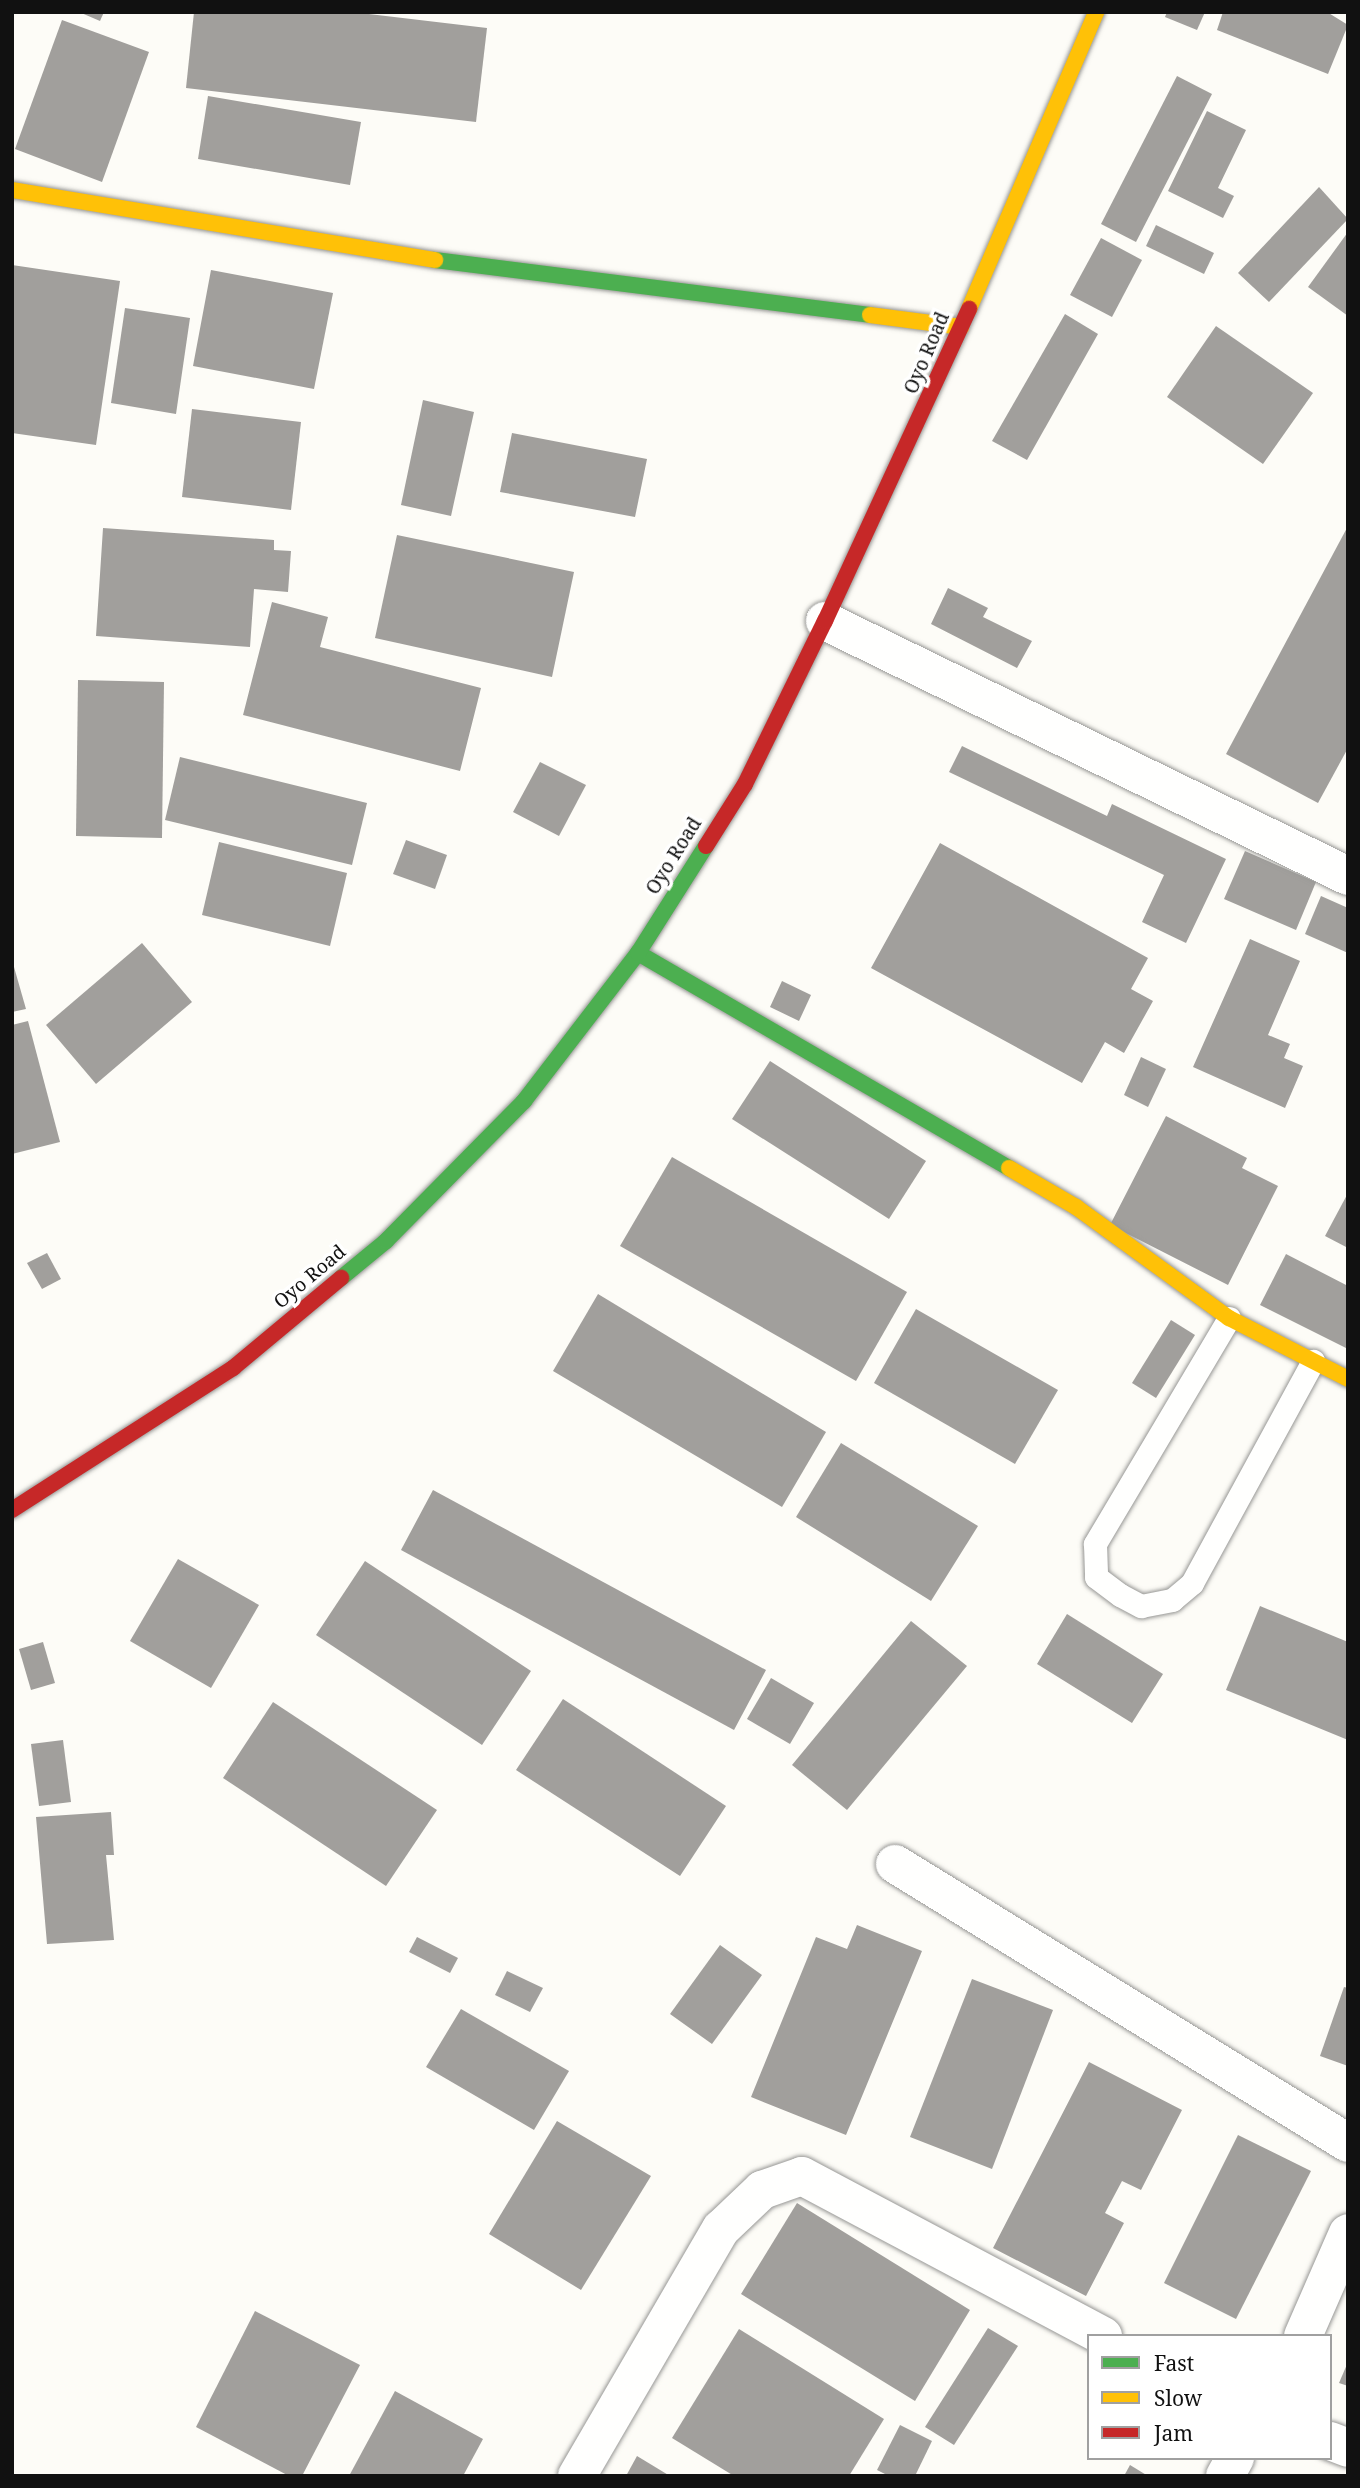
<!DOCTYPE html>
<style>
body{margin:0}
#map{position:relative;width:1360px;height:2488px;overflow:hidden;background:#fdfcf7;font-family:"Noto Serif",serif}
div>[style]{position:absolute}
.building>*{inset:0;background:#a19f9c}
.roads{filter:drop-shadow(0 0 2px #979795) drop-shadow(0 0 2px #979795)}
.lane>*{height:23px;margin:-11.5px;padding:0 11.5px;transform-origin:11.5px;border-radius:11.5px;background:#fffffe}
.street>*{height:38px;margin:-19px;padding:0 19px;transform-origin:19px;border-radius:19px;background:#fffffe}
.fast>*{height:16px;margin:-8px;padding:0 8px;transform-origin:8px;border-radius:8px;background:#4caf50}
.slow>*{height:16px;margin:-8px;padding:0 8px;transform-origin:8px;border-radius:8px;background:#ffc107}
.jam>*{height:16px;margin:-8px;padding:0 8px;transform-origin:8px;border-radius:8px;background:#c62828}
span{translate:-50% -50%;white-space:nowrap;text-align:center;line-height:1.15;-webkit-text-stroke:7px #fff;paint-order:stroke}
.street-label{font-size:19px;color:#111}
.frame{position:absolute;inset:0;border:14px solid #111;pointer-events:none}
.legend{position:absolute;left:1087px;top:2334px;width:245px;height:126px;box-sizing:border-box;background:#fff;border:2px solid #a0a0a0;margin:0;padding:9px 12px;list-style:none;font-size:21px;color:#111}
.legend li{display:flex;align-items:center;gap:14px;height:35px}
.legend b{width:35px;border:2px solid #a0a0a0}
</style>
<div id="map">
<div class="building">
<i style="clip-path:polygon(79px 12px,104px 12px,100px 21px)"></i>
<i style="clip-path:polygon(194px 12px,352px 12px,487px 28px,476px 122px,186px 88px)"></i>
<i style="clip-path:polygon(1167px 12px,1205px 12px,1197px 30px,1165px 17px)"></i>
<i style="clip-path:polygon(1223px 12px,1327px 12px,1348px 25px,1328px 74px,1217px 30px)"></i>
<i style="clip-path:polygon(62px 20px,149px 52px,102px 182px,15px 149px)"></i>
<i style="clip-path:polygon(1177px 76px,1212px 94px,1136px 242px,1101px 224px)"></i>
<i style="clip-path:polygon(208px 96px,361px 122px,350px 185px,198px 159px)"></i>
<i style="clip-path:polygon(1207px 111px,1246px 130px,1218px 188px,1234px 196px,1223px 218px,1168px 191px)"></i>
<i style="clip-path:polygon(1319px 187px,1348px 219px,1269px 302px,1238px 273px)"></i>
<i style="clip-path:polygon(1156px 225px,1214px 253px,1204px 274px,1146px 246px)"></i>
<i style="clip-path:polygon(1348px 232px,1348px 316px,1308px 287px)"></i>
<i style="clip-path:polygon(1101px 238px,1142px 260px,1112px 317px,1070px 295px)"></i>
<i style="clip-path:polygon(12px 265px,120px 281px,96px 445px,12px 433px)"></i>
<i style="clip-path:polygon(211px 270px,333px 293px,314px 389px,193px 366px)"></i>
<i style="clip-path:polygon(125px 308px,190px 318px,176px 414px,111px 403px)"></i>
<i style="clip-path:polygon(1065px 314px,1098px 334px,1027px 460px,992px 441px)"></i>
<i style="clip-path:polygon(1216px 326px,1313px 393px,1263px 464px,1167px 397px)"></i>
<i style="clip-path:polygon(423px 400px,474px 412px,451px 516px,401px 505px)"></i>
<i style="clip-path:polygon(192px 409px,301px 422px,291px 510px,182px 497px)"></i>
<i style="clip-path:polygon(512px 433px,647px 459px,635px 517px,500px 492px)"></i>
<i style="clip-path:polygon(1348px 526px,1348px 748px,1318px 803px,1226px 754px)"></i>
<i style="clip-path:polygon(103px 528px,274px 540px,274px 550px,291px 551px,288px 592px,254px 589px,250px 647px,96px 636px)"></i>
<i style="clip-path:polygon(397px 535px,574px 572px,552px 677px,375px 638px)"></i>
<i style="clip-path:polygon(948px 588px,988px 608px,983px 617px,1032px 641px,1017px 668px,931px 624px)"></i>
<i style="clip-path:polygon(272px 602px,328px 617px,320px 647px,481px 688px,460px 771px,243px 715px)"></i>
<i style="clip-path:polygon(78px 680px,164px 682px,162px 838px,76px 836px)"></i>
<i style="clip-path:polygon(962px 746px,1107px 816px,1112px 804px,1226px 859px,1186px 943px,1142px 922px,1164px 875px,949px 772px)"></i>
<i style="clip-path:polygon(180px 757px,367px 803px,352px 865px,165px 820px)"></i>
<i style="clip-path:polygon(540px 762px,586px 785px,559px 836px,513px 812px)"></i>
<i style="clip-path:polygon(406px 840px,447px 855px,435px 889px,393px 874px)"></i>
<i style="clip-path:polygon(219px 842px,347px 873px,330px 946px,202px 915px)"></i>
<i style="clip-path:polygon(940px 843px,1148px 958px,1131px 989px,1153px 1001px,1124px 1053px,1105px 1042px,1082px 1083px,871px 968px)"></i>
<i style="clip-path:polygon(1245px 851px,1316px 882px,1296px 930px,1224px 899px)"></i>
<i style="clip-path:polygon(1321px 896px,1348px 908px,1348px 953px,1305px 934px)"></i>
<i style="clip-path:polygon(1250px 939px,1300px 961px,1268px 1035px,1290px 1044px,1284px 1058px,1303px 1066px,1285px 1108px,1193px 1067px)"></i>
<i style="clip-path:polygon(142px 943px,192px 1002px,96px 1084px,46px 1025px)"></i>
<i style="clip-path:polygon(12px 960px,26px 1009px,12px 1012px)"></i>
<i style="clip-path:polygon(782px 981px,811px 995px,799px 1021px,770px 1007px)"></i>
<i style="clip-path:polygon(28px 1021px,60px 1142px,12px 1154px,12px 1025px)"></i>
<i style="clip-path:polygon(1141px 1057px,1166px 1069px,1148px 1107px,1124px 1095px)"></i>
<i style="clip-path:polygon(770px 1061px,926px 1161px,889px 1219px,732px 1119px)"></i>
<i style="clip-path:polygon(1166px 1116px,1247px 1158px,1242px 1168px,1278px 1186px,1228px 1285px,1110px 1225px)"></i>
<i style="clip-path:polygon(672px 1157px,907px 1292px,856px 1381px,620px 1246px)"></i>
<i style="clip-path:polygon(1348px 1193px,1348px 1248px,1325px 1236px)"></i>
<i style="clip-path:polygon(47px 1253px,61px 1279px,42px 1289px,27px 1263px)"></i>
<i style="clip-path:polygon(1286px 1254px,1348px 1286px,1348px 1349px,1260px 1305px)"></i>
<i style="clip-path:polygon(598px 1294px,826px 1432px,782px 1507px,553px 1371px)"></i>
<i style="clip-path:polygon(916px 1309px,1058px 1390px,1015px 1464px,874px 1383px)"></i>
<i style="clip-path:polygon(1171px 1320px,1195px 1335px,1156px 1398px,1132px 1383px)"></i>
<i style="clip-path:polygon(841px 1443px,978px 1526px,931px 1601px,796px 1517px)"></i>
<i style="clip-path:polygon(433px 1490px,766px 1670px,734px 1730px,401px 1550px)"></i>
<i style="clip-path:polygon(178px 1559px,259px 1605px,211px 1688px,130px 1641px)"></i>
<i style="clip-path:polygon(365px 1561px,531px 1671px,482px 1745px,316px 1635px)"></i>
<i style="clip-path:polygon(1260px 1606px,1348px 1642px,1348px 1740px,1226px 1690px)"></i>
<i style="clip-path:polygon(1067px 1614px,1163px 1674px,1132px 1723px,1037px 1664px)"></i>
<i style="clip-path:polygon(911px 1621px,967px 1666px,847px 1810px,792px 1765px)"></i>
<i style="clip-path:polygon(43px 1642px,55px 1683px,31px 1690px,19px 1649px)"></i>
<i style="clip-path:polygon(771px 1678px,814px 1703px,790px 1744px,747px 1719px)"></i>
<i style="clip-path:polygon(563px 1699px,726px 1806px,680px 1876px,516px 1770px)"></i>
<i style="clip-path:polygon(273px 1702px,437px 1810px,386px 1886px,223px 1778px)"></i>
<i style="clip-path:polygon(63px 1740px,71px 1802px,39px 1806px,31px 1744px)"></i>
<i style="clip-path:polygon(111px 1812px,114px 1855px,106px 1855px,114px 1940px,47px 1944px,36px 1817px)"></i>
<i style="clip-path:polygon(857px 1925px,922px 1951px,846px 2135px,751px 2097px,816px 1937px,847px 1949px)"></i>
<i style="clip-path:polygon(417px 1937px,458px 1958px,450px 1973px,409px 1952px)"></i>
<i style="clip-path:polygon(720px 1945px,762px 1975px,712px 2044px,670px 2014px)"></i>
<i style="clip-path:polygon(507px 1971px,543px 1988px,530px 2012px,495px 1995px)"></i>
<i style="clip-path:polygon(972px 1979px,1053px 2010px,992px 2169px,910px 2137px)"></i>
<i style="clip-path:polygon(1344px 1987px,1348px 1988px,1348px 2066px,1320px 2056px)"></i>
<i style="clip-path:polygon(461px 2009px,569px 2071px,534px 2130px,426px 2067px)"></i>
<i style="clip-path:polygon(1089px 2062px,1182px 2110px,1141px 2190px,1122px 2181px,1105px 2213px,1124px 2223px,1086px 2296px,993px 2248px)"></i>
<i style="clip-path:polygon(557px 2121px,651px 2176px,581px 2290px,489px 2234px)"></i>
<i style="clip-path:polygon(1238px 2135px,1311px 2171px,1236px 2319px,1164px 2283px)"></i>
<i style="clip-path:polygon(797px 2203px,970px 2310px,915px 2401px,741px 2294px)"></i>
<i style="clip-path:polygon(255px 2311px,360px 2365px,302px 2476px,289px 2476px,196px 2427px)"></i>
<i style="clip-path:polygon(988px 2328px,1018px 2346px,954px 2445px,925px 2427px)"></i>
<i style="clip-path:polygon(739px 2329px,884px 2419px,849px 2476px,734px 2476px,672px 2438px)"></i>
<i style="clip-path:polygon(1348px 2362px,1348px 2386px,1339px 2383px)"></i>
<i style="clip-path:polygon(395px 2391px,483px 2439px,463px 2476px,349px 2476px)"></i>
<i style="clip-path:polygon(900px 2425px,932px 2441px,915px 2476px,889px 2476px,877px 2470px)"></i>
<i style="clip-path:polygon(637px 2456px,670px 2476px,626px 2476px)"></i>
<i style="clip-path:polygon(1130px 2465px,1148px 2476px,1124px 2476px)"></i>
</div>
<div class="roads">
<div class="lane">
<i style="left:1229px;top:1318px;width:263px;rotate:120.7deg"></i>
<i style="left:1095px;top:1544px;width:33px;rotate:88deg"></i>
<i style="left:1096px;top:1577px;width:30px;rotate:37deg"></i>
<i style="left:1120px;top:1595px;width:24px;rotate:28deg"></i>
<i style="left:1141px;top:1606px;width:32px;rotate:-11deg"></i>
<i style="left:1172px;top:1600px;width:26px;rotate:-40deg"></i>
<i style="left:1192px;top:1583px;width:253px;rotate:-61.4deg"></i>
</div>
<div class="street">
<i style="left:825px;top:621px;width:582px;rotate:25.99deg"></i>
<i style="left:895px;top:1864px;width:532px;rotate:31.63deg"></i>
<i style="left:1303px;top:2336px;width:112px;rotate:-66.4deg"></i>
<i style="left:1330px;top:2441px;width:19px;rotate:21deg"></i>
<i style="left:577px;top:2476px;width:286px;rotate:-59.8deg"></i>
<i style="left:721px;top:2229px;width:57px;rotate:-43.6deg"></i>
<i style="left:762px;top:2190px;width:42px;rotate:-19.3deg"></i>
<i style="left:802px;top:2176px;width:341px;rotate:28deg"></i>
<i style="left:1225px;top:2476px;width:21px;rotate:-61deg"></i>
</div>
<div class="fast">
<i style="left:435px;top:260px;width:438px;rotate:7.2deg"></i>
<i style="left:638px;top:953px;width:429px;rotate:30.1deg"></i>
<i style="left:341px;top:1278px;width:58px;rotate:-39.4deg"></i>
<i style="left:386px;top:1241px;width:197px;rotate:-45.4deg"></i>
<i style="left:524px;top:1101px;width:187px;rotate:-52.4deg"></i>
<i style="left:638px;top:953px;width:127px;rotate:-57.6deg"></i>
</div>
<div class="slow">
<i style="left:12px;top:190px;width:429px;rotate:9.4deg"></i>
<i style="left:969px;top:309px;width:323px;rotate:-66.8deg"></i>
<i style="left:870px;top:315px;width:92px;rotate:7.5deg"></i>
<i style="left:1009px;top:1168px;width:78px;rotate:30.2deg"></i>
<i style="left:1076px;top:1207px;width:189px;rotate:36deg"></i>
<i style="left:1229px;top:1318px;width:134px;rotate:27.1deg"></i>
</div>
<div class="jam">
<i style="left:706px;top:846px;width:73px;rotate:-57.8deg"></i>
<i style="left:745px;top:784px;width:182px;rotate:-63.9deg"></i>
<i style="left:825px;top:621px;width:344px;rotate:-65.2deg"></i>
<i style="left:12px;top:1510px;width:263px;rotate:-32.7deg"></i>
<i style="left:233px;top:1368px;width:141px;rotate:-39.8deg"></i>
</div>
</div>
<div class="street-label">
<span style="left:927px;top:353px;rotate:-67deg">Oyo Road</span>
<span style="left:674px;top:856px;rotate:-58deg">Oyo Road</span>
<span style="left:310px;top:1277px;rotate:-40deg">Oyo Road</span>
</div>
<div class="frame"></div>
<ul class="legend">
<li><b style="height:9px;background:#4caf50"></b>Fast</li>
<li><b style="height:9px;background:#ffc107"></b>Slow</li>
<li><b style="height:9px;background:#c62828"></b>Jam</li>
</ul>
</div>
